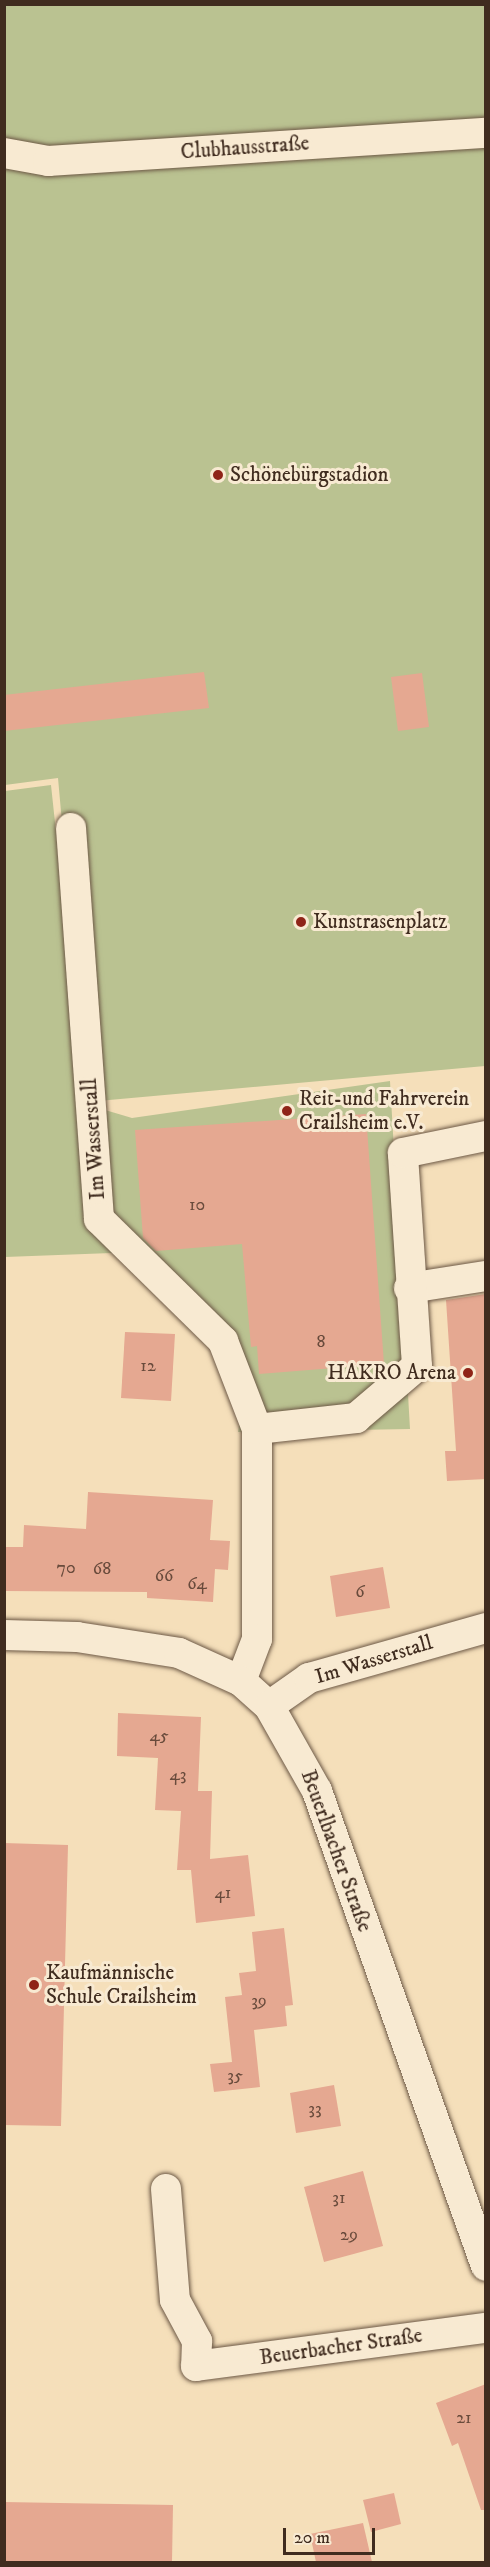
<!DOCTYPE html>
<meta charset="utf-8">
<style>
body{margin:0}
#map{position:relative;width:490px;height:2567px;overflow:hidden;background:#f5dfba;font-family:"IM FELL DW Pica",serif}
div>[style]{position:absolute}
.green>*{inset:0;background:#bac291}
.building>*{inset:0;background:#e5a891}
.roads{filter:drop-shadow(0 0 2px #6d5946) drop-shadow(0 0 2px #6d5946)}
.minor>*{height:30px;margin:-15px;padding:0 15px;transform-origin:15px;border-radius:15px;background:#f8ead2}
.dots>*{width:16px;height:16px;translate:-50% -50%;box-sizing:border-box;border:3px solid #f8ead2;border-radius:50%}
span{translate:-50% -50%;white-space:nowrap;text-align:center;line-height:1.15;-webkit-text-stroke:6px #f8ead2;paint-order:stroke}
.number-label{font-size:18px;color:#694b3c}
.number-label span{-webkit-text-stroke-width:0}
.street-label{font-size:21px;color:#402c1f}
.poi-label{font-size:21px;color:#402c1f}
.left{translate:0 -50%;text-align:left}
.right{translate:-100% -50%;text-align:right}
.frame{position:absolute;inset:0;border:6px solid #402c1f;pointer-events:none}
.scale{position:absolute;left:283px;top:2528px;width:92px;height:27px;box-sizing:border-box;border:3px solid #402c1f;border-top:0;padding-left:8px;font-size:18px;line-height:21px;white-space:nowrap;color:#402c1f;-webkit-text-stroke:4px #f8ead2;paint-order:stroke}
</style>
<div id="map">
<div class="green">
<i style="clip-path:polygon(4px 5px,485px 5px,485px 1066px,87px 1102px,58px 778px,5px 785px)"></i>
<i style="clip-path:polygon(51px 785px,85px 1104px,132px 1118px,390px 1081px,410px 1429px,238px 1432px,244px 1392px,138px 1252px,5px 1257px,5px 791px)"></i>
</div>
<div class="building">
<i style="clip-path:polygon(204px 672px,209px 708px,4px 731px,4px 695px)"></i>
<i style="clip-path:polygon(422px 673px,429px 727px,398px 731px,391px 677px)"></i>
<i style="clip-path:polygon(366px 1114px,384px 1364px,259px 1374px,257px 1346px,251px 1347px,242px 1244px,156px 1251px,143px 1238px,135px 1130px)"></i>
<i style="clip-path:polygon(486px 1294px,486px 1479px,447px 1481px,445px 1451px,456px 1451px,446px 1300px)"></i>
<i style="clip-path:polygon(125px 1332px,175px 1334px,171px 1401px,121px 1398px)"></i>
<i style="clip-path:polygon(88px 1492px,213px 1500px,210px 1540px,230px 1541px,228px 1570px,215px 1569px,213px 1602px,147px 1598px,147px 1592px,4px 1591px,4px 1547px,23px 1547px,24px 1525px,86px 1529px)"></i>
<i style="clip-path:polygon(383px 1567px,390px 1608px,336px 1617px,330px 1576px)"></i>
<i style="clip-path:polygon(118px 1713px,201px 1717px,198px 1791px,212px 1791px,210px 1859px,248px 1855px,255px 1916px,196px 1923px,191px 1870px,177px 1870px,181px 1811px,155px 1810px,158px 1758px,117px 1756px)"></i>
<i style="clip-path:polygon(4px 1843px,68px 1845px,61px 2126px,4px 2125px)"></i>
<i style="clip-path:polygon(284px 1928px,293px 2005px,285px 2006px,287px 2026px,254px 2030px,260px 2087px,214px 2092px,210px 2064px,232px 2062px,225px 1997px,242px 1995px,239px 1973px,256px 1971px,252px 1932px)"></i>
<i style="clip-path:polygon(334px 2085px,341px 2126px,296px 2133px,290px 2093px)"></i>
<i style="clip-path:polygon(363px 2171px,383px 2246px,324px 2262px,304px 2187px)"></i>
<i style="clip-path:polygon(486px 2384px,486px 2510px,481px 2510px,458px 2443px,452px 2446px,436px 2403px)"></i>
<i style="clip-path:polygon(394px 2493px,401px 2524px,371px 2532px,363px 2500px)"></i>
<i style="clip-path:polygon(4px 2502px,173px 2505px,172px 2562px,4px 2562px)"></i>
<i style="clip-path:polygon(363px 2523px,372px 2562px,316px 2562px,310px 2534px)"></i>
</div>
<div class="roads">
<div class="minor">
<i style="left:4px;top:153px;width:45px;rotate:10.3deg"></i>
<i style="left:48px;top:161px;width:439px;rotate:-3.7deg"></i>
<i style="left:71px;top:828px;width:392px;rotate:85.9deg"></i>
<i style="left:99px;top:1219px;width:174px;rotate:44.5deg"></i>
<i style="left:223px;top:1341px;width:94px;rotate:68.9deg"></i>
<i style="left:257px;top:1429px;width:210px;rotate:90deg"></i>
<i style="left:257px;top:1639px;width:45px;rotate:110.9deg"></i>
<i style="left:409px;top:1288px;width:78px;rotate:-8.9deg"></i>
<i style="left:257px;top:1429px;width:100px;rotate:-6.3deg"></i>
<i style="left:356px;top:1418px;width:80px;rotate:-40.4deg"></i>
<i style="left:417px;top:1366px;width:213px;rotate:-93.8deg"></i>
<i style="left:403px;top:1153px;width:85px;rotate:-11.6deg"></i>
<i style="left:4px;top:1635px;width:73px;rotate:1.6deg"></i>
<i style="left:77px;top:1637px;width:103px;rotate:8.9deg"></i>
<i style="left:179px;top:1653px;width:68px;rotate:24.3deg"></i>
<i style="left:241px;top:1681px;width:38px;rotate:42deg"></i>
<i style="left:269px;top:1706px;width:98px;rotate:60.5deg"></i>
<i style="left:317px;top:1791px;width:504px;rotate:70.41deg"></i>
<i style="left:269px;top:1706px;width:49px;rotate:-35deg"></i>
<i style="left:309px;top:1678px;width:184px;rotate:-15.8deg"></i>
<i style="left:166px;top:2189px;width:111px;rotate:85.4deg"></i>
<i style="left:175px;top:2300px;width:47px;rotate:61.8deg"></i>
<i style="left:197px;top:2341px;width:25px;rotate:92deg"></i>
<i style="left:196px;top:2366px;width:292px;rotate:-7.5deg"></i>
</div>
</div>
<div class="dots">
<i style="left:218px;top:475px;background:#8f2418"></i>
<i style="left:301px;top:922px;background:#8f2418"></i>
<i style="left:287px;top:1111px;background:#8f2418"></i>
<i style="left:468px;top:1373px;background:#8f2418"></i>
<i style="left:34px;top:1985px;background:#8f2418"></i>
</div>
<div class="number-label">
<span style="left:197px;top:1205px">10</span>
<span style="left:321px;top:1342px">8</span>
<span style="left:148px;top:1366px">12</span>
<span style="left:66px;top:1568px">70</span>
<span style="left:102px;top:1569px">68</span>
<span style="left:164px;top:1576px">66</span>
<span style="left:197px;top:1584px">64</span>
<span style="left:360px;top:1592px">6</span>
<span style="left:159px;top:1736px">45</span>
<span style="left:178px;top:1775px">43</span>
<span style="left:223px;top:1893px">41</span>
<span style="left:259px;top:2001px">39</span>
<span style="left:235px;top:2076px">35</span>
<span style="left:315px;top:2109px">33</span>
<span style="left:339px;top:2198px">31</span>
<span style="left:349px;top:2235px">29</span>
<span style="left:464px;top:2418px">21</span>
</div>
<div class="street-label">
<span style="left:245px;top:148px;rotate:-4deg">Clubhausstraße</span>
<span style="left:94px;top:1139px;rotate:-94deg">Im Wasserstall</span>
<span style="left:374px;top:1660px;rotate:-17deg">Im Wasserstall</span>
<span style="left:336px;top:1851px;rotate:70deg">Beuerlbacher Straße</span>
<span style="left:341px;top:2347px;rotate:-8deg">Beuerbacher Straße</span>
</div>
<div class="poi-label">
<span class="left" style="left:230px;top:475px">Schönebürgstadion</span>
<span class="left" style="left:313px;top:922px">Kunstrasenplatz</span>
<span class="left" style="left:299px;top:1111px">Reit-und Fahrverein<br>Crailsheim e.V.</span>
<span class="right" style="left:456px;top:1373px">HAKRO Arena</span>
<span class="left" style="left:46px;top:1985px">Kaufmännische<br>Schule Crailsheim</span>
</div>
<div class="frame"></div>
<div class="scale">20 m</div>
</div>
